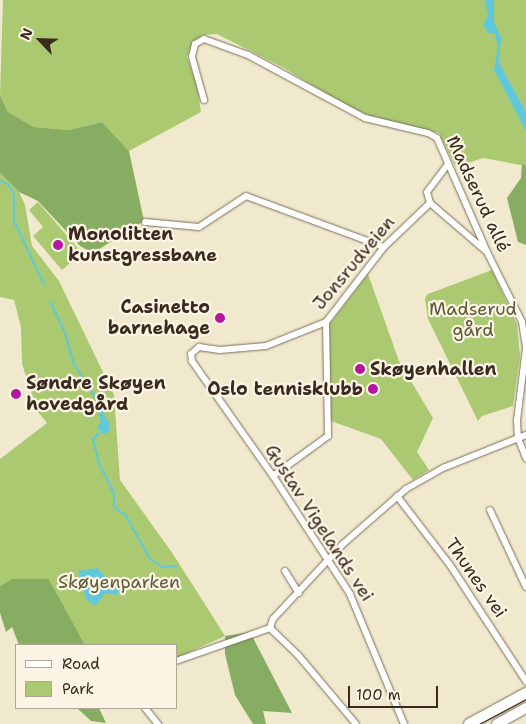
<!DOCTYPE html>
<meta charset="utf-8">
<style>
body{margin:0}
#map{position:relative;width:526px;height:724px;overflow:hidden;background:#f1e9cd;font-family:"Shantell Sans",sans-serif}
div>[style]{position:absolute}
.green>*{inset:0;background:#aac970}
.forest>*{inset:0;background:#87ad62}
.water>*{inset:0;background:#60c8dc}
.stream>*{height:2px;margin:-1px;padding:0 1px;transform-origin:1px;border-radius:1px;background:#60c8dc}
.roads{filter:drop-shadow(0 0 1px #7b6d5b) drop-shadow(0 0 1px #7b6d5b)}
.minor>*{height:6px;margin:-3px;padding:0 3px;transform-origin:3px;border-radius:3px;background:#fff}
.primary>*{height:10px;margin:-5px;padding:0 5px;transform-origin:5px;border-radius:5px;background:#fff}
.tram>*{height:1px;margin:-0.5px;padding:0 0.5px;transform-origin:0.5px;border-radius:0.5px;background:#3b2a1e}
.dots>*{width:14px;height:14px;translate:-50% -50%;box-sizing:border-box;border:2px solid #fcf5e5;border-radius:50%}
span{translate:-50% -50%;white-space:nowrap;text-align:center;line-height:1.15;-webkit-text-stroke:4.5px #fcf5e5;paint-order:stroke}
.street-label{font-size:18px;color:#3b2a1e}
.poi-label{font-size:18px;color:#3b2a1e;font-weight:700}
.left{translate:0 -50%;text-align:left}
.right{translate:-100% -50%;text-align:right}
.park-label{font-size:18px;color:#5c5a37}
.legend{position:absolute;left:15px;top:644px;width:162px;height:65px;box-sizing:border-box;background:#fcf5e5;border:1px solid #afa495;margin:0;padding:6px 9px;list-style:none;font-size:15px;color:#3b2a1e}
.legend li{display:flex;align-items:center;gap:10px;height:25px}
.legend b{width:25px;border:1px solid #afa495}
.north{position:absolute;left:15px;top:15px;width:50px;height:50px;-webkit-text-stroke:4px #fcf5e5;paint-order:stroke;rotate:294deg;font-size:14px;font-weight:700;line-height:20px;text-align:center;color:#3b2a1e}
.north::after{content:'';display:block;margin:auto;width:18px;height:22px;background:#3b2a1e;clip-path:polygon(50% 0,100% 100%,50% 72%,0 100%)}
.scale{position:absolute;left:348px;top:686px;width:90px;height:22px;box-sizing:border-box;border:2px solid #3b2a1e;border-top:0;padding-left:6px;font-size:15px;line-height:18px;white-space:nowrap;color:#3b2a1e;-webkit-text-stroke:4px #fcf5e5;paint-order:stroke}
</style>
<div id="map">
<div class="green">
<i style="clip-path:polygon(3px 0,526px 0,526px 166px,483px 158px,456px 167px,439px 133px,370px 116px,348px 107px,284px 68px,217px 34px,204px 35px,193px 42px,187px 57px,197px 85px,201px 112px,129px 151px,102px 122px,69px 130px,34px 127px,8px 112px,0 95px)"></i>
<i style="clip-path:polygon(0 173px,19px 192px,25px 205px,32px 246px,59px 281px,114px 395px,120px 480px,173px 554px,225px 636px,176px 658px,176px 645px,85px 645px,49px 579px,13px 579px,0 586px,0 459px,47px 423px,38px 412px,22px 364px,21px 327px,14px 300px,0 297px)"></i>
<i style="clip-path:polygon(38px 202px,82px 253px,62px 270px,33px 236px,43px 227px,29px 210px)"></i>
<i style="clip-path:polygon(492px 270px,517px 324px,520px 356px,513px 406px,482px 416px,478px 421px,428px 319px,425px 298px,428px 294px)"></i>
<i style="clip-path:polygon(368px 274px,399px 361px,433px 418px,417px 452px,429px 470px,413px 480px,381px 439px,331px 421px,329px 325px)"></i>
</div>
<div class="forest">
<i style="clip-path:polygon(0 95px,8px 112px,34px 127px,69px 130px,102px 122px,129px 151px,144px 221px,93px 253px,80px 246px,38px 201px,19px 192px,0 173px)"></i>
<i style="clip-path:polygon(522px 164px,526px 166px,526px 245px,518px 242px,507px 198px,521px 178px)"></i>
<i style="clip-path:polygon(12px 579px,49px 579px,85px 645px,19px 645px,12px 627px,6px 632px,0 613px,0 586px)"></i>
<i style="clip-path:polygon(250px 632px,292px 713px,263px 711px,266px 724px,253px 724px,235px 695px,225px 654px,225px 636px)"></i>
<i style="clip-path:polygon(77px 708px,99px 708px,106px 723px,91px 721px)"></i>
</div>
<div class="water">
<i style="clip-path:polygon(485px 0,494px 0,494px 22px,501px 37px,499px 63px,526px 112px,526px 131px,494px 70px,498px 47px,495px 34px,488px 33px,483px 24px,488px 16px)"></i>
<i style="clip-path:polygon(96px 400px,109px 423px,109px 432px,103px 434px,97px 427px,101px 422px)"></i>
<i style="clip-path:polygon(98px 568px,112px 586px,120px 590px,117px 595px,105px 593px,95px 606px,86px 599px,78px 571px)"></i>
</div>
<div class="stream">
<i style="left:0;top:181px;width:9px;rotate:21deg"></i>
<i style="left:8px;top:184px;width:13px;rotate:61deg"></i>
<i style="left:14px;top:195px;width:26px;rotate:90deg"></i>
<i style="left:14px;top:221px;width:70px;rotate:64.5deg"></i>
<i style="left:51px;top:303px;width:33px;rotate:65deg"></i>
<i style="left:65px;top:333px;width:32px;rotate:74deg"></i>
<i style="left:74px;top:364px;width:43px;rotate:57.4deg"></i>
<i style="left:99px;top:433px;width:8px;rotate:135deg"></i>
<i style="left:93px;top:439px;width:25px;rotate:76deg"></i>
<i style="left:99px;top:463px;width:34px;rotate:64deg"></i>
<i style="left:114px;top:494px;width:13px;rotate:90deg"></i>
<i style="left:114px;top:507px;width:15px;rotate:37deg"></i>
<i style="left:126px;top:516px;width:49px;rotate:60.8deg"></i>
<i style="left:150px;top:559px;width:15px;rotate:32deg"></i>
<i style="left:163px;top:567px;width:14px;rotate:-4deg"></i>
</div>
<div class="roads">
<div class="minor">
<i style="left:204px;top:100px;width:45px;rotate:-105.6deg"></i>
<i style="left:192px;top:57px;width:13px;rotate:-77deg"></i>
<i style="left:195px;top:44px;width:10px;rotate:-29deg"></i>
<i style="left:204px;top:39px;width:47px;rotate:20deg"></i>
<i style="left:248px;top:55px;width:133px;rotate:28.3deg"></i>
<i style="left:365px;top:118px;width:65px;rotate:13.4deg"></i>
<i style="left:428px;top:133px;width:10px;rotate:29deg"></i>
<i style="left:437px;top:138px;width:124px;rotate:66.3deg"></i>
<i style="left:487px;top:252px;width:78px;rotate:63.4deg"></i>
<i style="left:522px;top:322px;width:26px;rotate:81deg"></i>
<i style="left:526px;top:348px;width:73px;rotate:97.1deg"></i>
<i style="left:517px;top:420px;width:18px;rotate:87deg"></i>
<i style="left:518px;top:438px;width:22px;rotate:68deg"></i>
<i style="left:430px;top:203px;width:74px;rotate:40.6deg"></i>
<i style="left:145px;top:222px;width:54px;rotate:5.3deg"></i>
<i style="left:199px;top:227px;width:56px;rotate:-33.4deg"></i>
<i style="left:246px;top:196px;width:147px;rotate:20.3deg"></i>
<i style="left:273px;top:476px;width:68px;rotate:-36deg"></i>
<i style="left:328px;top:436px;width:114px;rotate:-91deg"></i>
<i style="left:397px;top:496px;width:87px;rotate:52.5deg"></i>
<i style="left:450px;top:565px;width:139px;rotate:56.8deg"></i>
<i style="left:490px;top:510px;width:85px;rotate:64.9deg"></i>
<i style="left:285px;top:571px;width:26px;rotate:58deg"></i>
<i style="left:270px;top:628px;width:9px;rotate:-72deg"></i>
<i style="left:273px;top:619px;width:103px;rotate:-47deg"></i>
<i style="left:343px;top:544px;width:84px;rotate:-41.1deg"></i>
<i style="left:406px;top:489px;width:43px;rotate:-29.6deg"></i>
<i style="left:443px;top:468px;width:89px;rotate:-21.7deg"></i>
<i style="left:176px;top:661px;width:100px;rotate:-19.3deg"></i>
<i style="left:270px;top:628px;width:39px;rotate:44deg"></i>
<i style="left:298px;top:655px;width:90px;rotate:50deg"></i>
<i style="left:145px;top:708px;width:21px;rotate:51deg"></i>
<i style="left:404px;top:724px;width:141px;rotate:-112.6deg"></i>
<i style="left:350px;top:594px;width:141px;rotate:-123.1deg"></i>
<i style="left:273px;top:476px;width:141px;rotate:-125.2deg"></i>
<i style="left:192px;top:361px;width:7px;rotate:-98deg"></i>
<i style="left:191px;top:354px;width:11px;rotate:-41deg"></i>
<i style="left:199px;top:347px;width:21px;rotate:8deg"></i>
<i style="left:220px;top:350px;width:46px;rotate:-5deg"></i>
<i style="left:266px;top:346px;width:65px;rotate:-21.8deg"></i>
<i style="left:326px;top:322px;width:95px;rotate:-52.3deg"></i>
<i style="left:384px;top:247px;width:64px;rotate:-43.7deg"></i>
<i style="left:430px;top:203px;width:11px;rotate:-105deg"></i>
<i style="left:427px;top:192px;width:35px;rotate:-53deg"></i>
</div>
<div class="primary">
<i style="left:469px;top:724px;width:65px;rotate:-28.5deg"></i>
<i style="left:497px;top:724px;width:33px;rotate:-29deg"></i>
</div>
</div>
<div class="tram">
<i style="left:479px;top:724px;width:53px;rotate:-28deg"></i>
</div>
<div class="dots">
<i style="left:58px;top:245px;background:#b5179e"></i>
<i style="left:220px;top:318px;background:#b5179e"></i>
<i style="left:360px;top:369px;background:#b5179e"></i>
<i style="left:373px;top:389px;background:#b5179e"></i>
<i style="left:16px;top:394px;background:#b5179e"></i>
</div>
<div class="street-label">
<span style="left:478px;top:194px;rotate:65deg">Madserud allé</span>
<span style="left:354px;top:263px;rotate:-50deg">Jonsrudveien</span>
<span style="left:319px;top:523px;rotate:57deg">Gustav Vigelands vei</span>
<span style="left:476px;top:578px;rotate:55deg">Thunes vei</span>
</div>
<div class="poi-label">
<span class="left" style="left:68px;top:245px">Monolitten<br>kunstgressbane</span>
<span class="right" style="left:210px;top:318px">Casinetto<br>barnehage</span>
<span class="left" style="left:370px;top:369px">Skøyenhallen</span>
<span class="left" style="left:26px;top:394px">Søndre Skøyen<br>hovedgård</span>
<span class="right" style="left:363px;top:389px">Oslo tennisklubb</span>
</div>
<div class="park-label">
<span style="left:473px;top:320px">Madserud<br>gård</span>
<span style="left:119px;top:582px">Skøyenparken</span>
</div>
<ul class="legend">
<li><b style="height:6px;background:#fff"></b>Road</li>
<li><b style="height:14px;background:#aac970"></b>Park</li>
</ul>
<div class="north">N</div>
<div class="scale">100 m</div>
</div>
